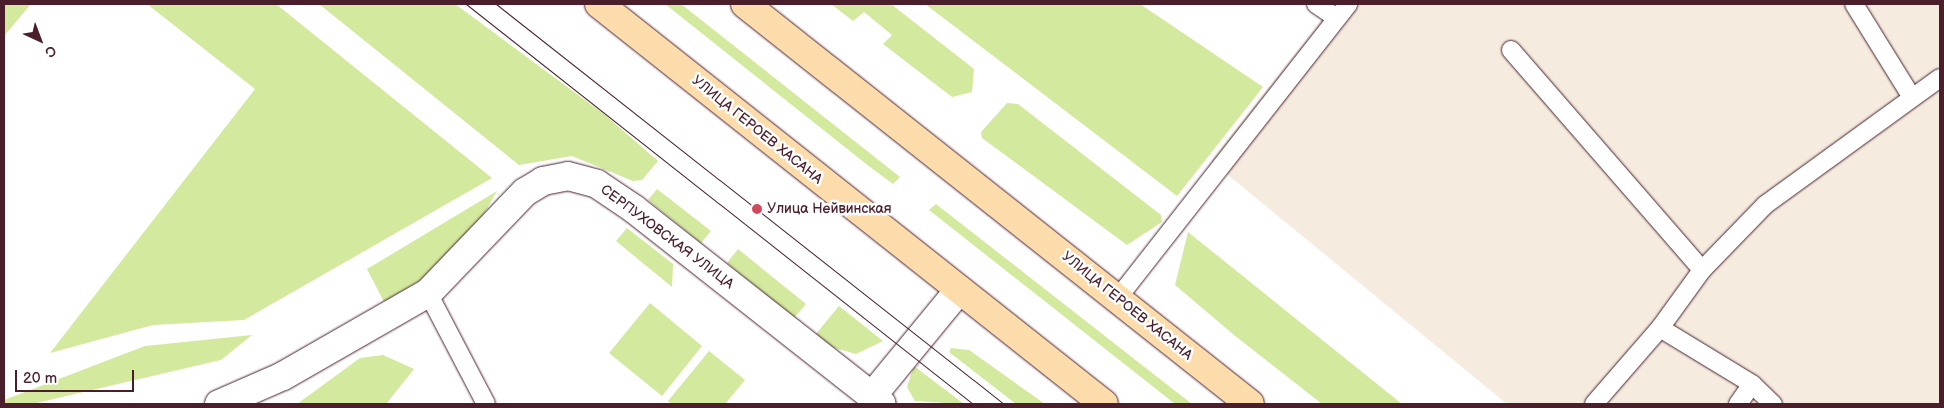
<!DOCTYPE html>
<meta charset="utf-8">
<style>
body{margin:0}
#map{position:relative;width:1944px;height:408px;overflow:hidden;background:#fff;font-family:"Balsamiq Sans",sans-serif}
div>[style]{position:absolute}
.built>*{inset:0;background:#f5ebde}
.green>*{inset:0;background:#d3e99e}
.roads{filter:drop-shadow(0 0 1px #4a1f2b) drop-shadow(0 0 1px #4a1f2b)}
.service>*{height:18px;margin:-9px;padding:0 9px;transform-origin:9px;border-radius:9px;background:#fff}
.minor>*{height:28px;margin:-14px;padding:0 14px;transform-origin:14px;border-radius:14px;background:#fff}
.primary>*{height:28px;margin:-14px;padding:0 14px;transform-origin:14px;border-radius:14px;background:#fddcac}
.tram>*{height:1px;margin:-0.5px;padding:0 0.5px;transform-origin:0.5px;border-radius:0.5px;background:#4a1f2b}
.dots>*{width:14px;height:14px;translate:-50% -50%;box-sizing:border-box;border:2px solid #fff;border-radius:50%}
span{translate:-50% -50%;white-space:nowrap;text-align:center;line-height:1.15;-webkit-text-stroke:5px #fff;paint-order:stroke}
.street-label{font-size:14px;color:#4a1f2b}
.poi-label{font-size:14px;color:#4a1f2b}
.left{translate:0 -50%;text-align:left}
.frame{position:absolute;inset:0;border:5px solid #4a1f2b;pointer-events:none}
.north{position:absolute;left:15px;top:15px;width:50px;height:50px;-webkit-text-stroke:4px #fff;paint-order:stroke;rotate:137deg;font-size:14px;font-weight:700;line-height:20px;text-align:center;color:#4a1f2b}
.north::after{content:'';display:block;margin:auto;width:18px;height:22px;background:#4a1f2b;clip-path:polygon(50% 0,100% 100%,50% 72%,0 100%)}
.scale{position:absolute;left:15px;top:370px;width:119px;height:22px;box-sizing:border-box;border:2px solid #4a1f2b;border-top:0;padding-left:6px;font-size:15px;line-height:18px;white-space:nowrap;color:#4a1f2b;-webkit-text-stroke:4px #fff;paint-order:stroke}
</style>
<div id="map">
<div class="built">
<i style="clip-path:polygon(1334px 4px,1940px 4px,1940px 404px,1507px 404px,1211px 161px)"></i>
</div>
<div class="green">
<i style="clip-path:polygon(4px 4px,31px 4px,4px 36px)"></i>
<i style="clip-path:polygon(147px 4px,276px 4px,492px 178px,244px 320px,153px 325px,50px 353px,255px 89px)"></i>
<i style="clip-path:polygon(319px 4px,455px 4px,604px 114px,658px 161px,642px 180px,633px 181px,572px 156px,519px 165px)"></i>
<i style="clip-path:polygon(665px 4px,681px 4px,900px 177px,893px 184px,870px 167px)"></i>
<i style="clip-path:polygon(831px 4px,891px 4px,974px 69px,972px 92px,952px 97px,883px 44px,892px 35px,864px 12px,853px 21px)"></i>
<i style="clip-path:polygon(925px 4px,1140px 4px,1263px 87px,1177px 196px)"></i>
<i style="clip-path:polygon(1007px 103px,1018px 104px,1161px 215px,1162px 222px,1127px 245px,982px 138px,981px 132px)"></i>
<i style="clip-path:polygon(657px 189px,711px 231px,701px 243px,648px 200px)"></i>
<i style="clip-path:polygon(497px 191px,477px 226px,427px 276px,384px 302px,367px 269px)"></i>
<i style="clip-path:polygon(936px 204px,1188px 401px,1192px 404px,1175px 404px,929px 210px)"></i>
<i style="clip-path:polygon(627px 228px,673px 264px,672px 287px,616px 241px)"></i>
<i style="clip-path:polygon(1188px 232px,1402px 404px,1322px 404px,1234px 335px,1175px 285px)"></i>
<i style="clip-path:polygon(738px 249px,806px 304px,794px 318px,727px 263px)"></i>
<i style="clip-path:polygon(650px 303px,702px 346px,662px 396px,609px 353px)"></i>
<i style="clip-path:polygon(839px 306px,883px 341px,856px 354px,831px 347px,815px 335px)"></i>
<i style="clip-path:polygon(252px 335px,221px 360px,32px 404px,4px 404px,4px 400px,145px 346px)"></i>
<i style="clip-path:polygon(951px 348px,969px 350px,1045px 404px,1016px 404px,949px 352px)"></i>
<i style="clip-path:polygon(709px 351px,745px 380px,725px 404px,672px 404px,668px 401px)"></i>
<i style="clip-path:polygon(383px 355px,414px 369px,386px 404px,297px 404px,360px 358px)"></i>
<i style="clip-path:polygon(914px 366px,964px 404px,915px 401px,907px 387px)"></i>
</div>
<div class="roads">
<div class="service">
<i style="left:1316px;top:4px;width:25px;rotate:34deg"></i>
<i style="left:1854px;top:4px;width:108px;rotate:58.2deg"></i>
<i style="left:1511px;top:50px;width:291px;rotate:49deg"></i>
<i style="left:428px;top:293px;width:125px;rotate:62.4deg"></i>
<i style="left:1117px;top:299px;width:375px;rotate:-51.9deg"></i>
<i style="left:1660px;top:328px;width:72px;rotate:-54.1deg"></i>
<i style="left:1702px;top:270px;width:91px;rotate:-45.9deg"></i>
<i style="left:1765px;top:205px;width:216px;rotate:-36deg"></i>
<i style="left:1594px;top:404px;width:101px;rotate:-49deg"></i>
<i style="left:1660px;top:328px;width:108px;rotate:31.3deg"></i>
<i style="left:1752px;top:384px;width:29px;rotate:44deg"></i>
<i style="left:1738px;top:404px;width:24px;rotate:-55deg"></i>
</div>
<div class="minor">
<i style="left:872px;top:396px;width:137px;rotate:-50.6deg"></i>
<i style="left:219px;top:404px;width:70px;rotate:-23.6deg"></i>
<i style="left:283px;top:376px;width:167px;rotate:-29.8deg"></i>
<i style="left:428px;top:293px;width:140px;rotate:-46.2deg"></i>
<i style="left:525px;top:192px;width:21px;rotate:-31deg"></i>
<i style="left:543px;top:181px;width:25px;rotate:-11deg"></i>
<i style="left:568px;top:176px;width:30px;rotate:15deg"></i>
<i style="left:597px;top:184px;width:45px;rotate:34deg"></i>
<i style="left:634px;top:209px;width:315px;rotate:38.2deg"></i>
</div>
<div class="primary">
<i style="left:599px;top:4px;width:644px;rotate:38.38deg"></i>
<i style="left:745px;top:4px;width:644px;rotate:38.38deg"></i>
</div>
</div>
<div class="tram">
<i style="left:466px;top:4px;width:646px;rotate:38.27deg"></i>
<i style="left:496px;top:4px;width:647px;rotate:38.22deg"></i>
</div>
<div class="dots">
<i style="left:757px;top:209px;background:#d1495b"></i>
</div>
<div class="street-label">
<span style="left:757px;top:130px;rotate:39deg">УЛИЦА ГЕРОЕВ ХАСАНА</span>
<span style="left:667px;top:237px;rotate:37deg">СЕРПУХОВСКАЯ УЛИЦА</span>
<span style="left:1127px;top:306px;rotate:39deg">УЛИЦА ГЕРОЕВ ХАСАНА</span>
</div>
<div class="poi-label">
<span class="left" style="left:767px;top:209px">Улица Нейвинская</span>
</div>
<div class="frame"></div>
<div class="north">С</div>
<div class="scale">20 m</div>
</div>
